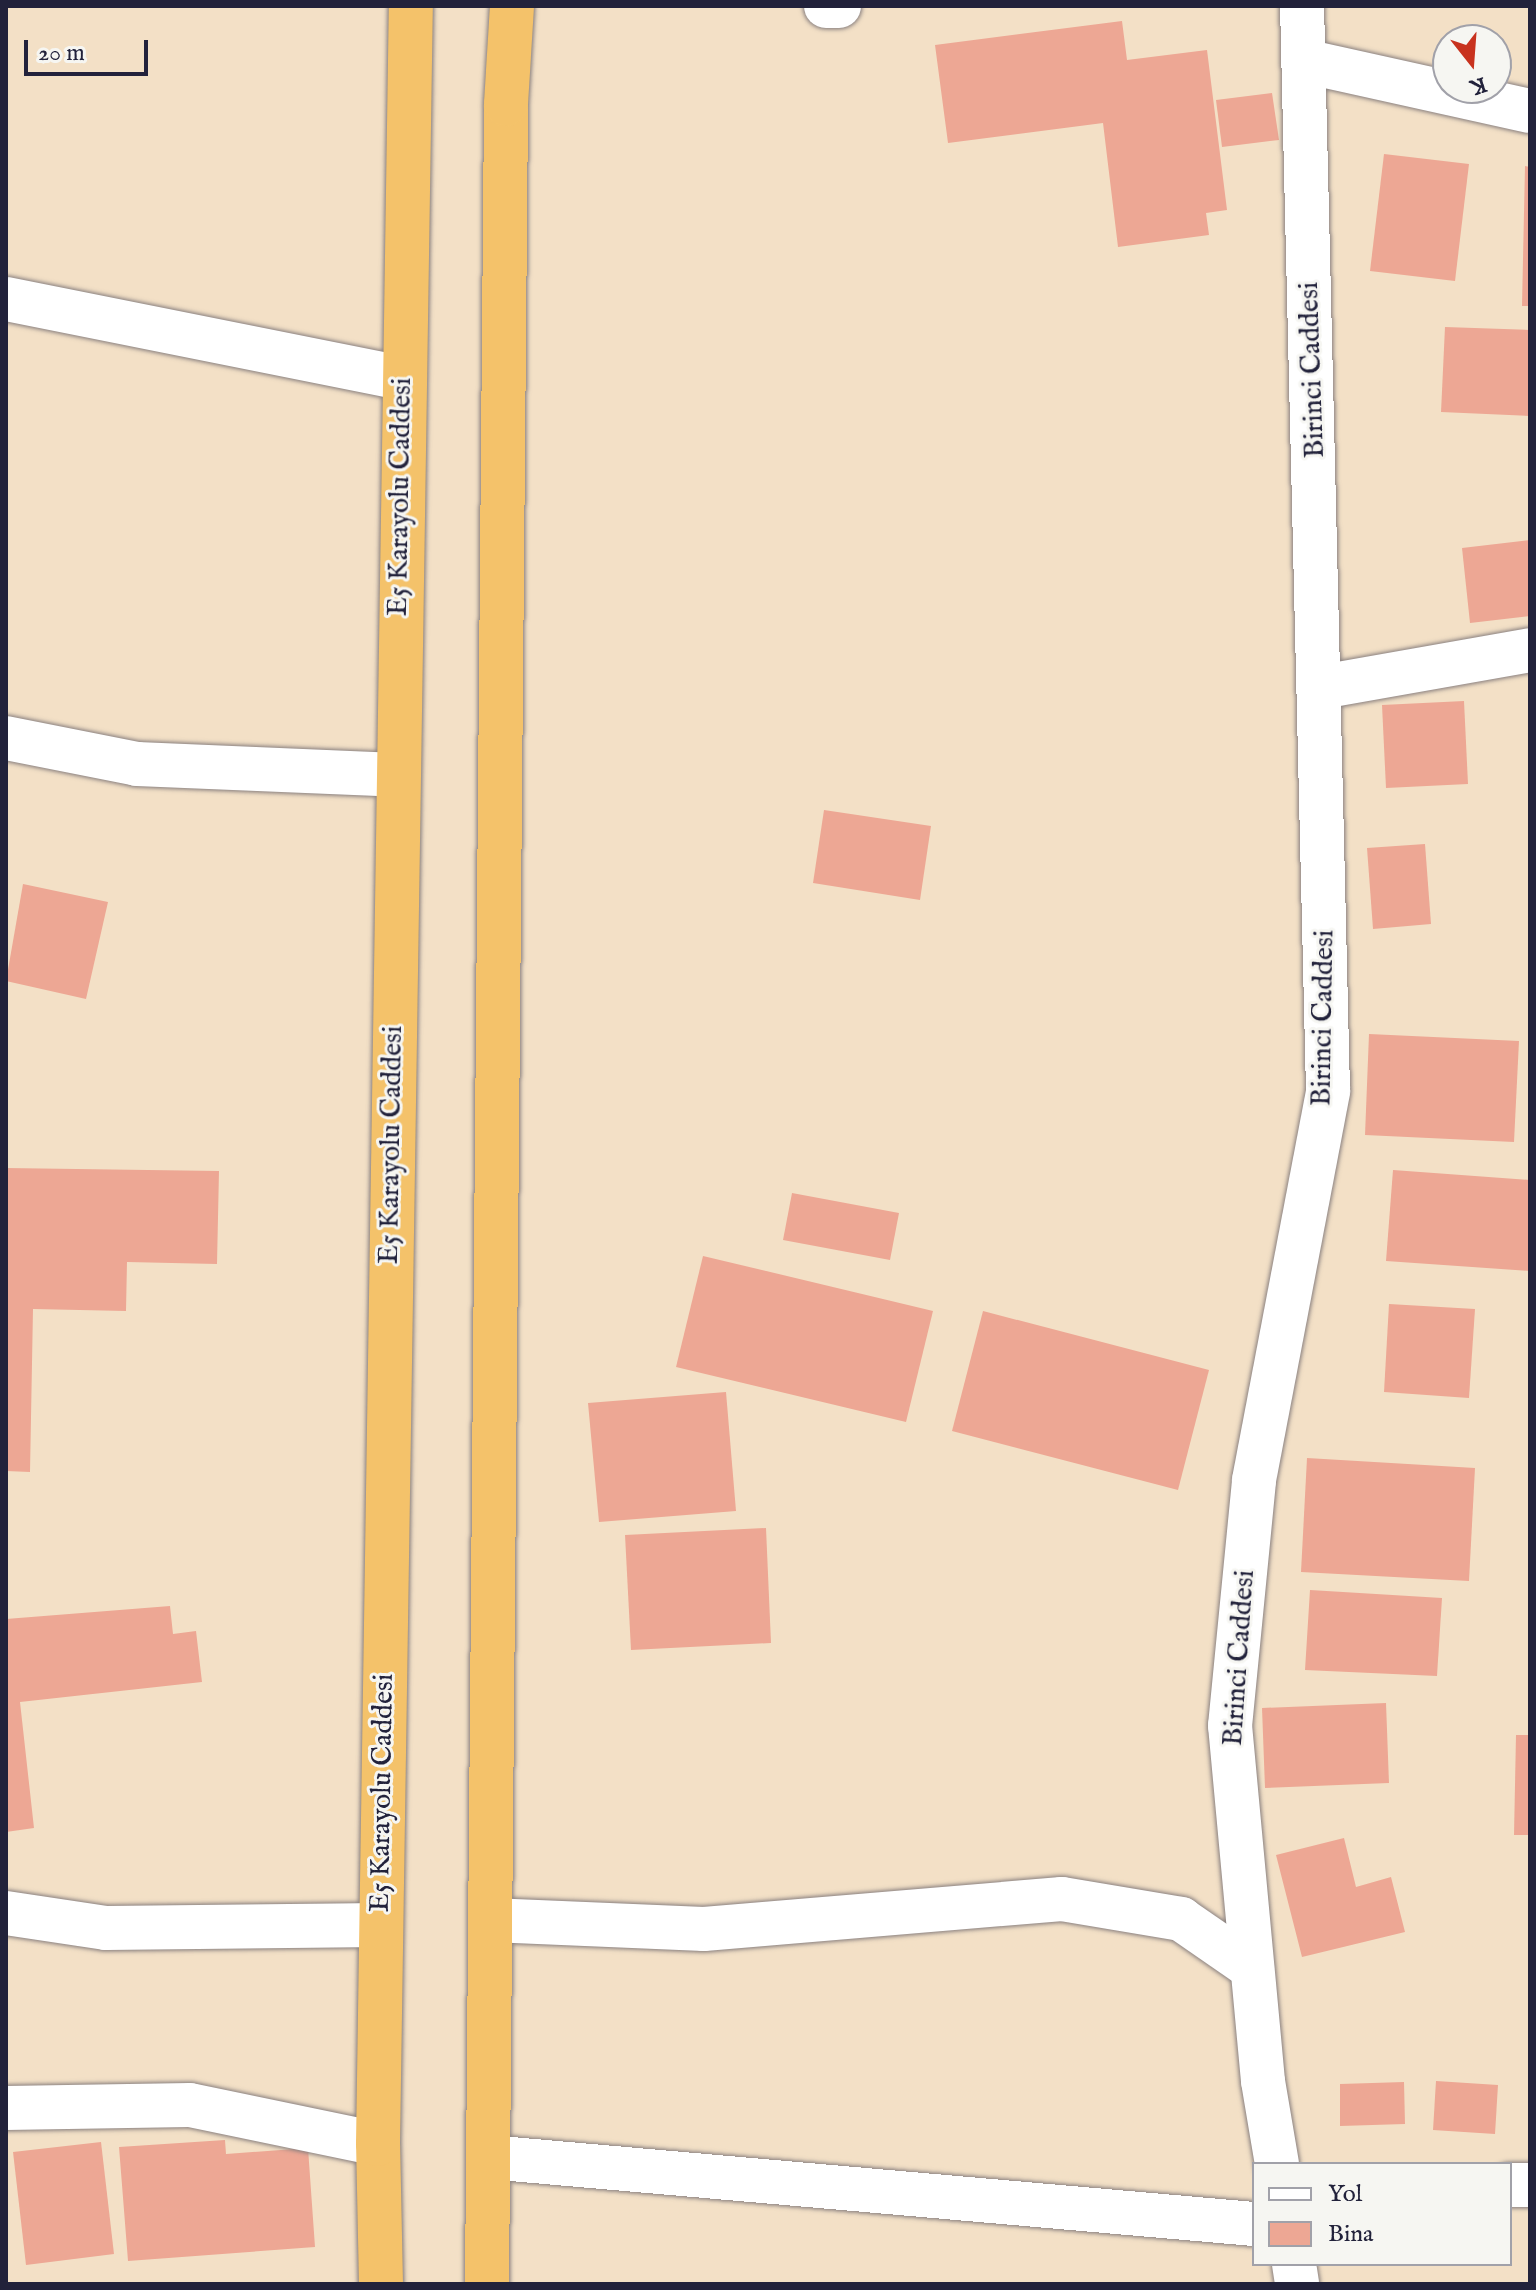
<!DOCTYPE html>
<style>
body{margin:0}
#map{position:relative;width:1536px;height:2290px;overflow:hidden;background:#f3e0c6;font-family:"IM FELL English",serif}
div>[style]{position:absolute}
.building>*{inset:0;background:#eda794}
.roads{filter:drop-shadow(0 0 2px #8a8180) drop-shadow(0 0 2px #8a8180)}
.minor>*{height:44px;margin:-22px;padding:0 22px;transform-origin:22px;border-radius:22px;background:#fff}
.highway>*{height:44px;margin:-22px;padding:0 22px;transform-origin:22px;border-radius:22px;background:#f4c26a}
span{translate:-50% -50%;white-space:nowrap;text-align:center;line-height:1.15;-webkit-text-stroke:6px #f6f6f2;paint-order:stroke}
.street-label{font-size:28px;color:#22223b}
.frame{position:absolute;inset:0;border:8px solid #22223b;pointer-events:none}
.legend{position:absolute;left:1252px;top:2162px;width:260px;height:104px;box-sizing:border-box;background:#f6f6f2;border:2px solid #a1a1a9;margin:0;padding:10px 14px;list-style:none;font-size:24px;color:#22223b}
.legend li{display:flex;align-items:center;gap:16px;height:40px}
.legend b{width:40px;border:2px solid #a1a1a9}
.north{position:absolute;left:1432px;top:24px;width:80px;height:80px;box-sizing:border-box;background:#f6f6f2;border:2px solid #a1a1a9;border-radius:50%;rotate:163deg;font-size:22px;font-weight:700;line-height:32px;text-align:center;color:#22223b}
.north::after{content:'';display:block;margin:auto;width:28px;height:36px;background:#c8321e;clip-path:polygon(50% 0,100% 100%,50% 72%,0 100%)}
.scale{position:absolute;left:24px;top:40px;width:124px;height:36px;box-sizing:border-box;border:4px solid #22223b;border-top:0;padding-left:10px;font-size:24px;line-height:28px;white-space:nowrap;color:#22223b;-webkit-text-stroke:6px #f6f6f2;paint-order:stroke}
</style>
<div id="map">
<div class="building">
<i style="clip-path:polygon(1122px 21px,1127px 60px,1207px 50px,1227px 210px,1206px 213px,1209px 235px,1118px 247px,1103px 123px,948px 143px,935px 45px)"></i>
<i style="clip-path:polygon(1272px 93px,1279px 140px,1222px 147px,1216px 100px)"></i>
<i style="clip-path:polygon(1384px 154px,1469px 164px,1455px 281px,1370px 271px)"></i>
<i style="clip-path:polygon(1525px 166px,1530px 167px,1530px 306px,1522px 306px)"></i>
<i style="clip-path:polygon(1445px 327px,1530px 330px,1530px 416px,1441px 412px)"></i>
<i style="clip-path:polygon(1530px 540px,1530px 616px,1470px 623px,1462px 548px)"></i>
<i style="clip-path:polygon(1464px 701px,1468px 784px,1386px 788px,1382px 705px)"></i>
<i style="clip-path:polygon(824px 810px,931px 826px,920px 900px,813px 883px)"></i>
<i style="clip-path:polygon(1425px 844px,1431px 924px,1373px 929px,1367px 848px)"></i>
<i style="clip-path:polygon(23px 884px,108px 902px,86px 999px,6px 981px)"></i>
<i style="clip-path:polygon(1369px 1034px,1519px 1041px,1514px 1142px,1365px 1135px)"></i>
<i style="clip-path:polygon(6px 1168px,219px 1171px,217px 1264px,127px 1262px,126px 1311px,33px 1309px,30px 1472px,6px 1471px)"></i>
<i style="clip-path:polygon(1393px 1170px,1530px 1180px,1530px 1271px,1386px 1261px)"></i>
<i style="clip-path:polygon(792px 1193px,899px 1213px,890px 1260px,783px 1240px)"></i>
<i style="clip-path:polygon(703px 1256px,933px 1311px,906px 1422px,676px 1367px)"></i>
<i style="clip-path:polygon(1389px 1304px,1475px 1309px,1469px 1398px,1384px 1392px)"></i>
<i style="clip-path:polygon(983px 1311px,1209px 1370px,1178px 1490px,952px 1431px)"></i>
<i style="clip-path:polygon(726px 1392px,736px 1511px,599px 1522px,588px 1403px)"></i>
<i style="clip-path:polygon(1307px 1458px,1475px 1468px,1469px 1581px,1301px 1572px)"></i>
<i style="clip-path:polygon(766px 1528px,771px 1643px,631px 1650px,625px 1535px)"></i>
<i style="clip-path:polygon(1310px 1590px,1442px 1598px,1437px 1676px,1305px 1670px)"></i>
<i style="clip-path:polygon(170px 1606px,173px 1634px,196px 1631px,202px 1682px,20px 1702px,34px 1828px,6px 1832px,6px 1619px)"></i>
<i style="clip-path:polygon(1386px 1703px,1389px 1783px,1265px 1788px,1262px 1708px)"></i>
<i style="clip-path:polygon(1516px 1735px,1530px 1735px,1530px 1835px,1514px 1835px)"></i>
<i style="clip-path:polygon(1344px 1838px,1356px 1887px,1391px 1877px,1405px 1932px,1302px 1957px,1276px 1855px)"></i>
<i style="clip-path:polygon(1436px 2081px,1498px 2085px,1495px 2134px,1433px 2130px)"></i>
<i style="clip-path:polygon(1404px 2082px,1405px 2124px,1340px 2126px,1340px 2084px)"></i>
<i style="clip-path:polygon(225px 2140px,226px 2154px,308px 2148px,315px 2247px,128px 2261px,119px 2147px)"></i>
<i style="clip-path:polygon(101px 2142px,114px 2254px,26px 2265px,13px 2152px)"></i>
</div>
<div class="roads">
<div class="minor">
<i style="left:826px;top:6px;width:13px"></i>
<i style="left:1304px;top:61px;width:231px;rotate:12.5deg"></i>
<i style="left:6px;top:299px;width:405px;rotate:11.3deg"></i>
<i style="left:1321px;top:687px;width:212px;rotate:-10deg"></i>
<i style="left:6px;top:738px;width:134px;rotate:11.2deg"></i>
<i style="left:137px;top:764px;width:260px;rotate:2.4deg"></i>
<i style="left:6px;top:1913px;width:101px;rotate:8.5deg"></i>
<i style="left:106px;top:1928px;width:275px;rotate:-0.6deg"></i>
<i style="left:490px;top:1920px;width:214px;rotate:2.4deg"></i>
<i style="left:704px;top:1929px;width:359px;rotate:-4.8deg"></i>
<i style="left:1062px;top:1899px;width:121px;rotate:9.5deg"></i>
<i style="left:1181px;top:1919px;width:86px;rotate:34.6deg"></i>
<i style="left:6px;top:2108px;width:184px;rotate:-0.9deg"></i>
<i style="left:190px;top:2105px;width:192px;rotate:11.7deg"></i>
<i style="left:488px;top:2157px;width:769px;rotate:5deg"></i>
<i style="left:1277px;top:2164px;width:84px;rotate:-99.6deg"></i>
<i style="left:1263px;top:2081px;width:357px;rotate:-95.3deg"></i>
<i style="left:1230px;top:1726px;width:247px;rotate:-84.4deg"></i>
<i style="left:1254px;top:1480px;width:396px;rotate:-79.2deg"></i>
<i style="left:1328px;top:1091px;width:1085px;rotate:-91.37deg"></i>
<i style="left:1510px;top:2185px;width:20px"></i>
<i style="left:1294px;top:2264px;width:20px;rotate:81deg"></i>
</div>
<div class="highway">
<i style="left:381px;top:2284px;width:140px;rotate:-91.2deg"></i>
<i style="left:378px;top:2144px;width:2138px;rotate:-89.12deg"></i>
<i style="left:487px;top:2284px;width:2180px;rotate:-89.5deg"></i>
<i style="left:506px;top:104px;width:98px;rotate:-86.5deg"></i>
</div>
</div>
<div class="street-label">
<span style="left:1313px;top:370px;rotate:-92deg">Birinci Caddesi</span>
<span style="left:401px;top:497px;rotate:-89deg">E5 Karayolu Caddesi</span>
<span style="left:1324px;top:1018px;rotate:-89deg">Birinci Caddesi</span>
<span style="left:392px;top:1145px;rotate:-89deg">E5 Karayolu Caddesi</span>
<span style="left:1240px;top:1658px;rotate:-86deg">Birinci Caddesi</span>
<span style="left:383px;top:1793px;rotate:-89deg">E5 Karayolu Caddesi</span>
</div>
<div class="frame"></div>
<ul class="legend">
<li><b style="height:10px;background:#fff"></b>Yol</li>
<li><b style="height:22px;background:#eda794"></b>Bina</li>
</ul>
<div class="north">K</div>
<div class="scale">20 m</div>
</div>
